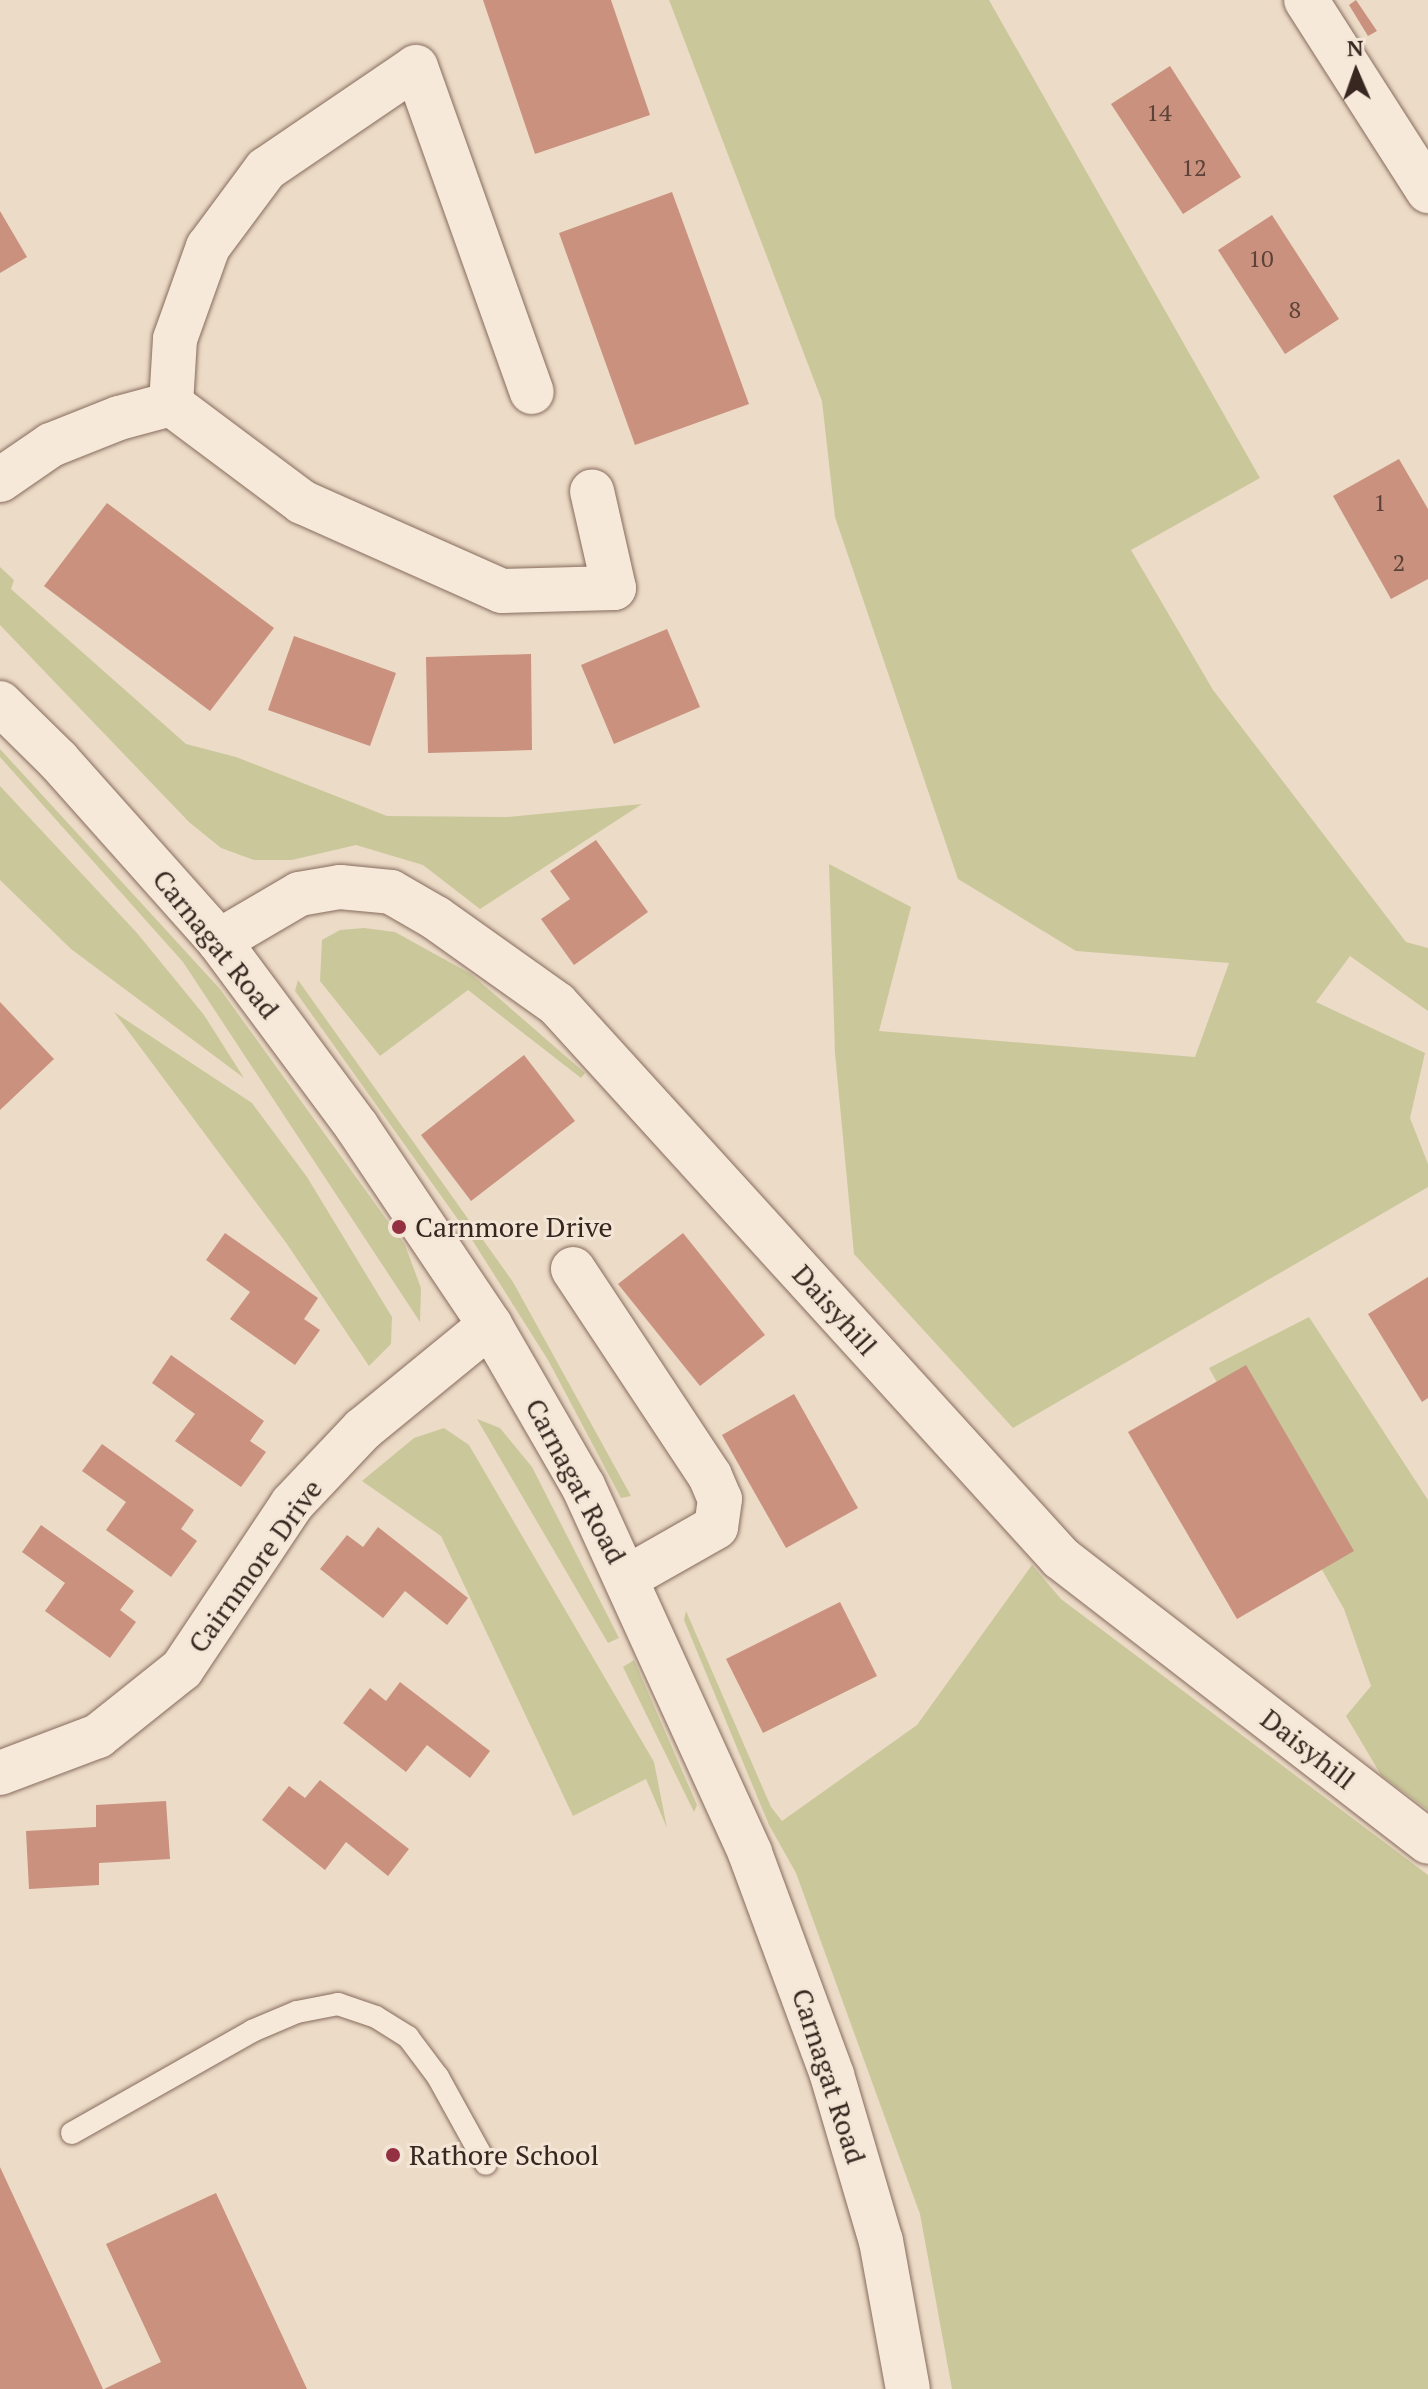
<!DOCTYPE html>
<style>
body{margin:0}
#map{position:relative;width:1428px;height:2389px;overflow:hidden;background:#ecdbc7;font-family:"PT Serif",serif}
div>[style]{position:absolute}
.green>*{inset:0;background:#cac89b}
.building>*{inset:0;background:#c9917e}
.roads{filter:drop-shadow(0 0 2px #876c5d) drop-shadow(0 0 2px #876c5d)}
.lane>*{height:22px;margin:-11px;padding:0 11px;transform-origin:11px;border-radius:11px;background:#f7e9da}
.street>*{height:44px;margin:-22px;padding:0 22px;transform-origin:22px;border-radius:22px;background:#f7e9da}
.dots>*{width:22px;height:22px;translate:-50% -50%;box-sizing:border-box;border:4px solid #f4e6d6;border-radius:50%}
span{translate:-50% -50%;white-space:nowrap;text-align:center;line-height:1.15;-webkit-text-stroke:6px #f4e6d6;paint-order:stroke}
.number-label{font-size:24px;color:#5c4238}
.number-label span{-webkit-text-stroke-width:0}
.street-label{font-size:28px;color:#382720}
.poi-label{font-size:28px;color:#382720}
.left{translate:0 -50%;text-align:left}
.north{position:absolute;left:1316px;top:32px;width:80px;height:80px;-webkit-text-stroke:6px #f4e6d6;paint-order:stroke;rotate:358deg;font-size:22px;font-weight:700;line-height:32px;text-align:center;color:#382720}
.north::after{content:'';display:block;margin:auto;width:28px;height:36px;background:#382720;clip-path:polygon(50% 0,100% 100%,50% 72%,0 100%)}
</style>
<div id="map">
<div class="green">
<i style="clip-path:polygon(669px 0,989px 0,1260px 478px,1131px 550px,1213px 690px,1406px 942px,1428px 948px,1428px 1011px,1350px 956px,1316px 1002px,1425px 1053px,1410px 1118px,1428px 1164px,1428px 1187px,1013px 1428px,854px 1254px,835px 1053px,829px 864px,911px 907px,879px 1031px,1195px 1057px,1229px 963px,1076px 951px,958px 879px,835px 517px,822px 401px)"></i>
<i style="clip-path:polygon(0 567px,14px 580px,11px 589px,186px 744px,236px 757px,387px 816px,507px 817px,642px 804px,480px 909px,423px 865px,356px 845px,292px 860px,254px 860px,221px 848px,189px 822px,0 625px)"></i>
<i style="clip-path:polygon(0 749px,220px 989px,405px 1245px,421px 1288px,420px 1322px,183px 962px,0 757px)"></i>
<i style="clip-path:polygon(0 786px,137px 933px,204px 1015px,244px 1078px,71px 949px,0 880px)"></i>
<i style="clip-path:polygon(364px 928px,395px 932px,471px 974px,585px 1073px,581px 1078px,468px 990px,380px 1056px,320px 981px,322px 940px,340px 930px)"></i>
<i style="clip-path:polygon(298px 980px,513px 1282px,631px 1496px,621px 1498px,548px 1360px,469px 1235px,295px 991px)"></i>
<i style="clip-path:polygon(114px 1012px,252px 1103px,307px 1177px,392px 1317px,391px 1344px,369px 1366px,287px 1244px)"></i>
<i style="clip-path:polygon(1309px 1317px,1428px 1500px,1428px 1810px,1381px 1775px,1346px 1716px,1371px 1686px,1344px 1609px,1209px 1368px)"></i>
<i style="clip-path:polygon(477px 1419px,500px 1428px,532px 1467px,619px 1638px,608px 1643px)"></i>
<i style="clip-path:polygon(444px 1428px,469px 1445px,654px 1762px,667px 1828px,646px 1779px,573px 1816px,441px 1536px,362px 1481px,414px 1438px)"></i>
<i style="clip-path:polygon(1032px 1565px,1061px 1599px,1428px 1875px,1428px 2389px,952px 2389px,920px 2214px,796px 1873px,769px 1825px,684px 1620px,686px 1611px,771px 1807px,782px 1821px,917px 1725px)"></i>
<i style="clip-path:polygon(634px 1660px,697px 1805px,694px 1812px,623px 1667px)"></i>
</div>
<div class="building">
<i style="clip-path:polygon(483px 0,611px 0,650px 115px,535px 154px)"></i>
<i style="clip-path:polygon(1356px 0,1377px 31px,1368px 36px,1349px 5px)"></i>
<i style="clip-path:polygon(1170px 66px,1241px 177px,1183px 214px,1111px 104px)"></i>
<i style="clip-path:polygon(672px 192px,749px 404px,635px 445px,559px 233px)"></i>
<i style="clip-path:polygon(0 211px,27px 257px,0 273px)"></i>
<i style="clip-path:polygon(1272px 215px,1339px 319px,1285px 354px,1218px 250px)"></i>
<i style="clip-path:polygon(1399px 459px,1428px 509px,1428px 579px,1391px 599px,1333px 496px)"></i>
<i style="clip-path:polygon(107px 503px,274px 628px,210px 711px,44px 586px)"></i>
<i style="clip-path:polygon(667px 629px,700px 707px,614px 744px,581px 665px)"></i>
<i style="clip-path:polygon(294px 636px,396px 673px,370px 746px,268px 710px)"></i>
<i style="clip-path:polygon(531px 654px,532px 750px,428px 753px,426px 657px)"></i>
<i style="clip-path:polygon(596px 840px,648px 912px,574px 965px,541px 919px,570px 899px,550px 871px)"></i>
<i style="clip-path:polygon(0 1002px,54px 1059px,0 1110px)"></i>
<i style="clip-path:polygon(524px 1055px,575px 1121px,471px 1201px,421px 1135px)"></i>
<i style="clip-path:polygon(225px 1233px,318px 1298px,304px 1319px,320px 1330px,295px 1365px,230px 1319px,250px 1292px,206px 1260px)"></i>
<i style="clip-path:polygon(683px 1233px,765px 1335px,700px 1386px,618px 1284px)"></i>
<i style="clip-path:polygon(1428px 1277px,1428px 1398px,1422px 1402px,1368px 1314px)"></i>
<i style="clip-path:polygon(171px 1355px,264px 1421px,250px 1441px,266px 1452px,241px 1487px,175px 1441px,195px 1414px,152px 1383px)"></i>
<i style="clip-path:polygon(1246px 1365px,1354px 1551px,1237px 1619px,1128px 1432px)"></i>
<i style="clip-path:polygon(794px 1394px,858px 1508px,786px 1548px,722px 1435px)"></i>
<i style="clip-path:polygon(102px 1444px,194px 1510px,181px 1529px,197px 1541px,171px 1577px,106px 1530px,126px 1502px,82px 1471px)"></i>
<i style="clip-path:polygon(41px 1525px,134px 1591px,120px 1610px,136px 1622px,110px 1658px,45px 1611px,65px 1583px,22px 1552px)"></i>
<i style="clip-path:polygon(378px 1527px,468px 1598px,447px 1625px,405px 1591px,383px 1618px,320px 1569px,347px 1535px,363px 1547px)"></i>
<i style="clip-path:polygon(840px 1602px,877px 1676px,763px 1733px,726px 1659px)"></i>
<i style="clip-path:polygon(400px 1682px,490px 1751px,470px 1778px,427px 1745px,406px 1772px,343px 1723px,370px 1688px,386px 1701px)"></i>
<i style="clip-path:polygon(320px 1780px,409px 1849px,388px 1876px,346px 1842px,325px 1870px,262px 1820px,289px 1786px,305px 1798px)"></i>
<i style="clip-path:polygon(166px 1801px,170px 1859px,99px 1863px,99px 1885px,29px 1889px,26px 1831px,96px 1827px,96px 1805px)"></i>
<i style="clip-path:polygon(0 2167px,103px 2389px,0 2389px)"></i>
<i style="clip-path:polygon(216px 2193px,307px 2389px,104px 2389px,161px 2362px,106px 2244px)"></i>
</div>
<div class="roads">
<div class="lane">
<i style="left:72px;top:2133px;width:207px;rotate:-29.5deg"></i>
<i style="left:252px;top:2031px;width:49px;rotate:-22.9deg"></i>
<i style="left:297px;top:2012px;width:42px;rotate:-11deg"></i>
<i style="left:338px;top:2004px;width:40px;rotate:18.9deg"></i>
<i style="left:376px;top:2017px;width:38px;rotate:32deg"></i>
<i style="left:408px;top:2037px;width:50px;rotate:53.1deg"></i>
<i style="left:438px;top:2077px;width:99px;rotate:61.1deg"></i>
</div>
<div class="street">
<i style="left:1306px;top:0;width:227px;rotate:57.4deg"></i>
<i style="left:171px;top:404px;width:164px;rotate:36.8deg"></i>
<i style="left:302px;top:502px;width:219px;rotate:24deg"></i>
<i style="left:502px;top:591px;width:112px;rotate:-1.5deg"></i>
<i style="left:614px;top:588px;width:99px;rotate:-102.8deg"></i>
<i style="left:0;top:480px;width:62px;rotate:-34.5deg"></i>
<i style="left:51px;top:445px;width:73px;rotate:-21.7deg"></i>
<i style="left:119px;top:418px;width:54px;rotate:-15.1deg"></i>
<i style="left:171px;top:404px;width:65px;rotate:-86.5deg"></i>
<i style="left:175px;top:339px;width:98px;rotate:-70.3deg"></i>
<i style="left:208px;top:247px;width:97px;rotate:-53.4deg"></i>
<i style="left:266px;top:169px;width:181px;rotate:-34.2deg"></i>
<i style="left:416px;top:67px;width:345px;rotate:70.4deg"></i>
<i style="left:0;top:703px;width:81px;rotate:44.5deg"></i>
<i style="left:58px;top:760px;width:242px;rotate:48.3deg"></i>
<i style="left:219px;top:941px;width:232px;rotate:53.4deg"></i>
<i style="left:357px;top:1127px;width:239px;rotate:56.1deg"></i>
<i style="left:490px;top:1325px;width:186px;rotate:60deg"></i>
<i style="left:583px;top:1486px;width:403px;rotate:65.5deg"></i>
<i style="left:750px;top:1853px;width:237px;rotate:69.7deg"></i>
<i style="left:832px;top:2075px;width:173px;rotate:73.6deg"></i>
<i style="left:881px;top:2241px;width:150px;rotate:79.7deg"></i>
<i style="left:219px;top:941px;width:93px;rotate:-30.4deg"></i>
<i style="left:299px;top:894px;width:42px;rotate:-9.7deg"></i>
<i style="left:340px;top:887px;width:51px;rotate:5.6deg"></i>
<i style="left:391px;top:892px;width:52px;rotate:30deg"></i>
<i style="left:436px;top:918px;width:148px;rotate:35.4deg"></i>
<i style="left:557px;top:1004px;width:749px;rotate:47.71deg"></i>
<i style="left:1061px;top:1558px;width:464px;rotate:37.7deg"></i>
<i style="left:573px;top:1269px;width:248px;rotate:56.5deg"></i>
<i style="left:710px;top:1476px;width:25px;rotate:67deg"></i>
<i style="left:720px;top:1499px;width:28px;rotate:98deg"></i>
<i style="left:716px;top:1527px;width:101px;rotate:150.4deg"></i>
<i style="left:0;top:1773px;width:105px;rotate:-20.7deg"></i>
<i style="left:98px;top:1736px;width:107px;rotate:-38.6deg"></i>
<i style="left:182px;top:1669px;width:198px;rotate:-56.3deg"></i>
<i style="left:292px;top:1504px;width:103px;rotate:-46.6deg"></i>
<i style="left:363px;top:1429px;width:164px;rotate:-39.3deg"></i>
</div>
</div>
<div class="dots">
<i style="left:399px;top:1227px;background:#933041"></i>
<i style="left:393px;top:2155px;background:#933041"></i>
</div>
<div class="number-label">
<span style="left:1159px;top:113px">14</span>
<span style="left:1194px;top:168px">12</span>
<span style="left:1261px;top:259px">10</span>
<span style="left:1295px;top:310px">8</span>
<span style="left:1380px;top:503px">1</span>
<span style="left:1399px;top:563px">2</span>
</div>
<div class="street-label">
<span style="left:216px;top:944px;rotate:51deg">Carnagat Road</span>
<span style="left:835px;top:1310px;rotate:48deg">Daisyhill</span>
<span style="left:576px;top:1481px;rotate:62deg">Carnagat Road</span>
<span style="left:255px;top:1566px;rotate:-54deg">Cairnmore Drive</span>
<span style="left:1308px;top:1749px;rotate:38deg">Daisyhill</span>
<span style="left:829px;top:2076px;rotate:72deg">Carnagat Road</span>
</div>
<div class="poi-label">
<span class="left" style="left:415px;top:1227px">Carnmore Drive</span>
<span class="left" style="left:409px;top:2155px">Rathore School</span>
</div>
<div class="north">N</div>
</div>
